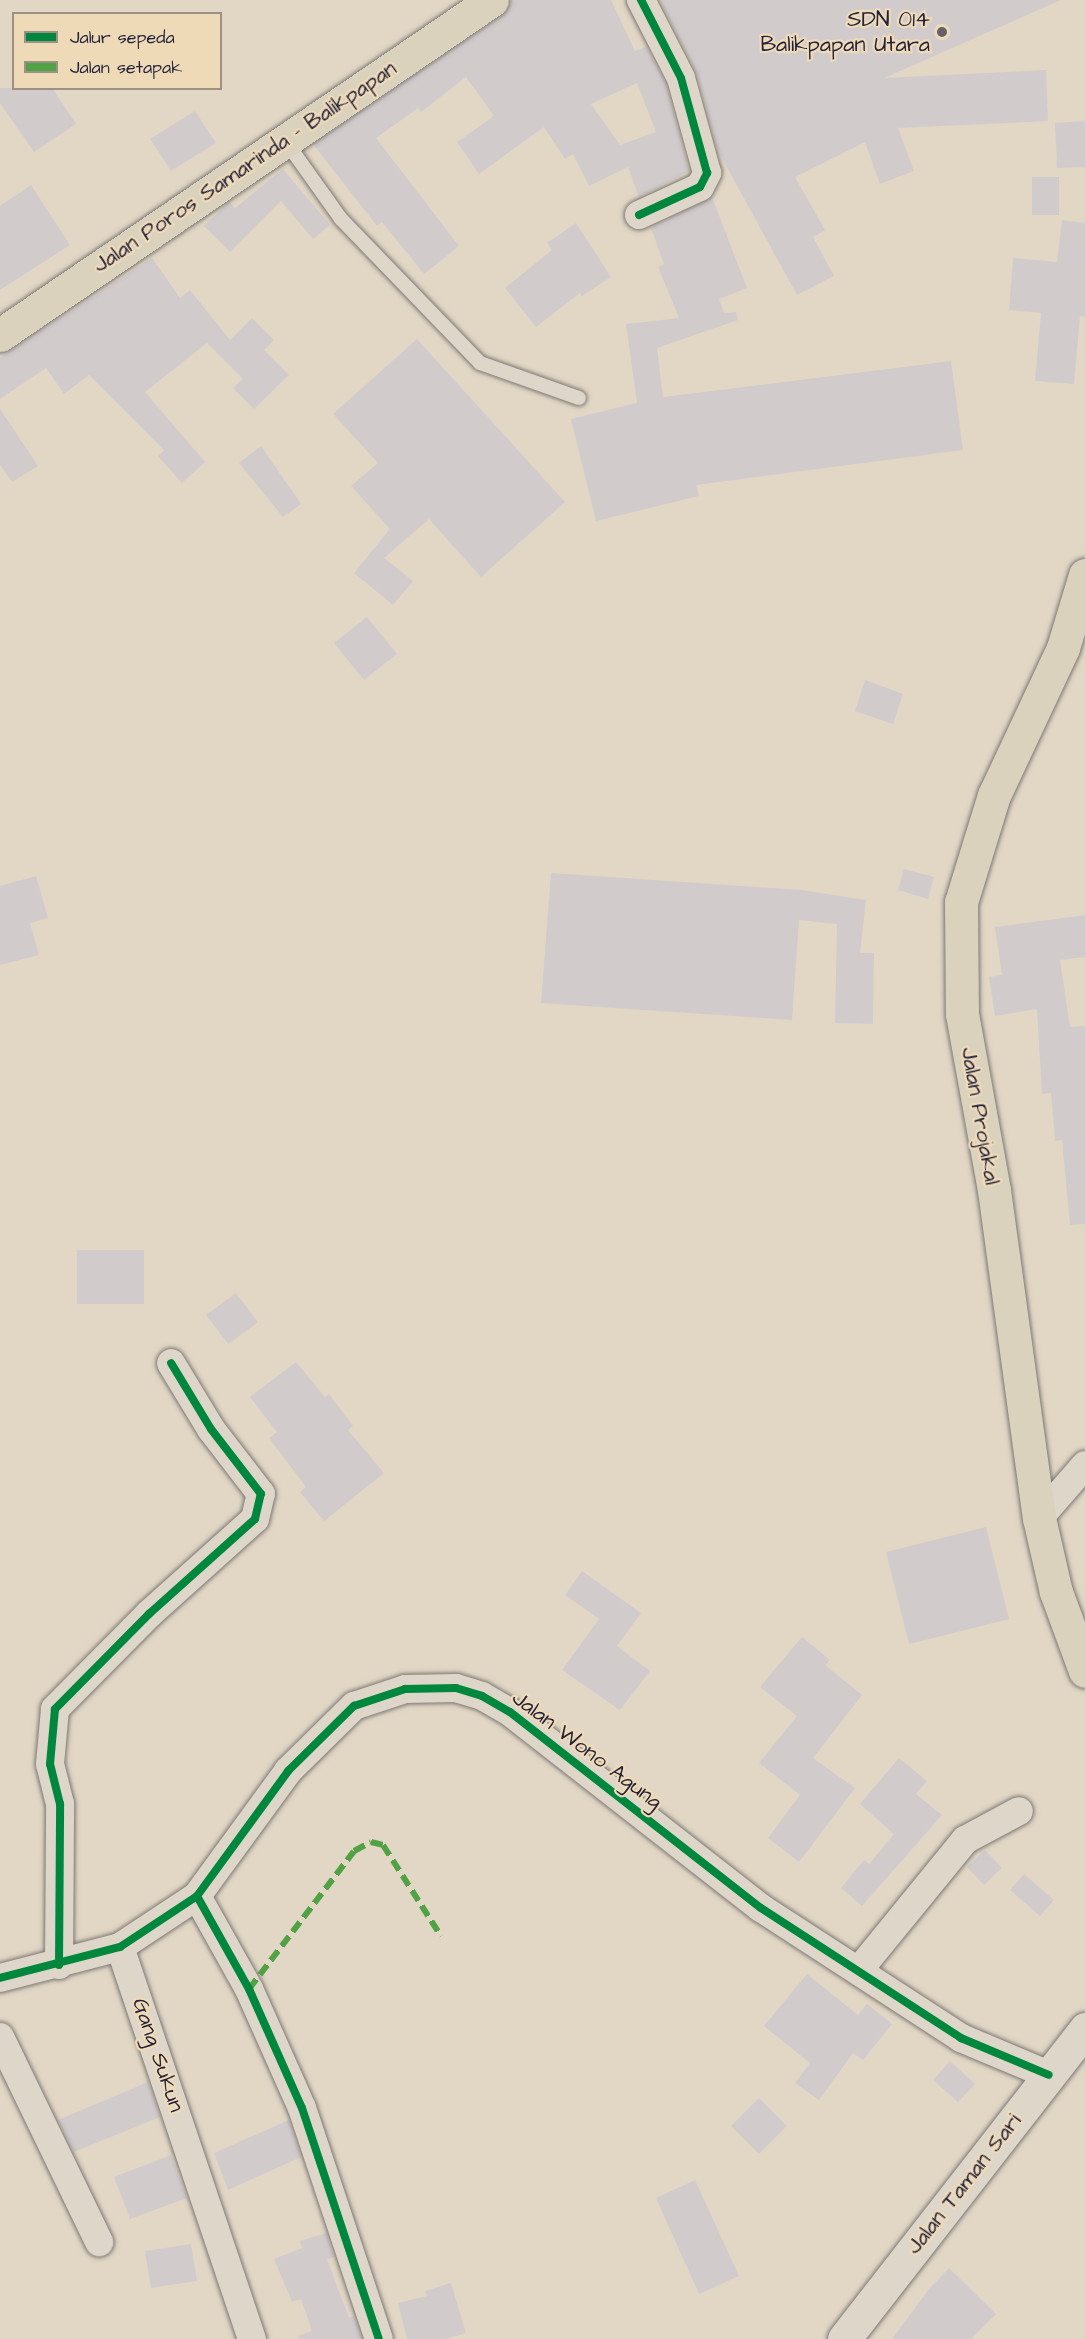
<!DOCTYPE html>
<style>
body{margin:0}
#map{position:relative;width:1085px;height:2339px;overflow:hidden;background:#e2d7c5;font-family:"Architects Daughter",sans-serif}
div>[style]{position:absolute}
.building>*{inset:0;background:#d2cbcc}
.roads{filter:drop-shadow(0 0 2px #7d7875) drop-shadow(0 0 2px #7d7875)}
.service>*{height:14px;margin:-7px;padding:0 7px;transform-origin:7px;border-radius:7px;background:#ded6c9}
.minor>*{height:28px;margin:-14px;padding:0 14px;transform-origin:14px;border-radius:14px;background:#ded6c9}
.tertiary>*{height:33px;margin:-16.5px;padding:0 16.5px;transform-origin:16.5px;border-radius:16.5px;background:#ded6c9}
.primary>*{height:33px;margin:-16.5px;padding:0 16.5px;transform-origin:16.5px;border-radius:16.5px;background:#dad2bd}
.trunk>*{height:33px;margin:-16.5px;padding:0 16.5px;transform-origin:16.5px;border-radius:16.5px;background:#dad2bd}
.quiet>*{height:6px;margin-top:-3px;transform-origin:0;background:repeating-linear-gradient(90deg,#50a245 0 12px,transparent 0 18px)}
.cycleway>*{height:8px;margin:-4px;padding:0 4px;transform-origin:4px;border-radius:4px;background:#00873e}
.dots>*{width:16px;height:16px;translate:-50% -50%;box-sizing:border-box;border:3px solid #efdab8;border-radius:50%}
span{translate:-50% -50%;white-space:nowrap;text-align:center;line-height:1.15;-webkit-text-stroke:4.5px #efdab8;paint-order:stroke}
.poi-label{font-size:22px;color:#22223b}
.right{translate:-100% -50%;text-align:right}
.street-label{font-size:22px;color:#22223b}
.legend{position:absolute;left:12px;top:12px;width:210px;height:78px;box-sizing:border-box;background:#efdab8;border:2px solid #9d9086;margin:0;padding:8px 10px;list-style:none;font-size:18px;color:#22223b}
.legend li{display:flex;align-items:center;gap:12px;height:30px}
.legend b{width:30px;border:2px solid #9d9086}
</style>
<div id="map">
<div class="building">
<i style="clip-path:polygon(evenodd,511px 0,611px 0,635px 51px,646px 47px,666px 84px,689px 171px,639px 197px,628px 167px,589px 186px,573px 154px,565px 159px,544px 127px,479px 174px,457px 142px,494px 116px,466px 77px,421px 112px,418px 108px,376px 138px,459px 246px,424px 274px,382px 222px,377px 226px,313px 144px,503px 15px,511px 0,637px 83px,656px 132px,620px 145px,591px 104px,637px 83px)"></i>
<i style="clip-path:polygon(660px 0,1061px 0,884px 78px,1046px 70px,1048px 121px,898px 128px,914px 171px,880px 184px,865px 142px,795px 177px,825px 230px,813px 237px,834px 276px,797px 295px,718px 151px,697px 73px)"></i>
<i style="clip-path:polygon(0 88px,52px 88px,76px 124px,34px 152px,0 103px)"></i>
<i style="clip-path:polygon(195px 111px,216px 143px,171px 171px,150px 139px)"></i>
<i style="clip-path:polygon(1085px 121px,1085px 167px,1057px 168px,1055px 123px)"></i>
<i style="clip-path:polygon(283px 169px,330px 225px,313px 239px,281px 201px,230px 252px,204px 226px,229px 202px,235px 208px)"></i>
<i style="clip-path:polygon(1032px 177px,1059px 177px,1059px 215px,1032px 215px)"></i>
<i style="clip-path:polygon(31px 185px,70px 245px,0 290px,0 206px)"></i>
<i style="clip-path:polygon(712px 197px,747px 288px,719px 299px,724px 313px,736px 312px,738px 320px,657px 348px,663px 397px,951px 361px,963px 450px,696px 485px,699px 496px,596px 521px,571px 419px,637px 403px,626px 324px,679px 318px,658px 267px,664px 264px,651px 228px)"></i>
<i style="clip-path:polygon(1062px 220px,1085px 223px,1085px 317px,1080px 316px,1074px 384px,1035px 381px,1041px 313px,1009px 310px,1013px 258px,1057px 262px)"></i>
<i style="clip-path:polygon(576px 223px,611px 277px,582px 296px,580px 293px,536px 327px,505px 288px,552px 250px,547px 243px)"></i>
<i style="clip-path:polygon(152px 258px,180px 298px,190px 290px,230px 340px,252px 318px,274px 340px,264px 350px,289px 375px,254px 409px,233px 388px,243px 379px,207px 343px,145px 392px,205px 462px,182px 483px,158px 456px,164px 450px,89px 375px,64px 394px,46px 368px,0 399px,0 358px)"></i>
<i style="clip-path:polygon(417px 339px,565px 502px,481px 577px,429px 519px,384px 558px,413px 581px,393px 605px,354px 573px,390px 529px,351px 486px,378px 463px,333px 414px)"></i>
<i style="clip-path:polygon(0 409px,38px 466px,12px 482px,0 465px)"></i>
<i style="clip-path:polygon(261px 446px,301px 504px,283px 517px,239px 463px)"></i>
<i style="clip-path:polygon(367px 617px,397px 654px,364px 680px,334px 643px)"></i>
<i style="clip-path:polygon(865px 680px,903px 694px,893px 724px,855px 711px)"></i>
<i style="clip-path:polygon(904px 869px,934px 877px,928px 899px,898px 890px)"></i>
<i style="clip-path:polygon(551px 873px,801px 890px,866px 900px,860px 953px,874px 953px,873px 1024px,835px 1023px,837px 924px,799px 920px,792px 1020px,541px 1003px)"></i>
<i style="clip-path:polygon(36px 876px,48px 918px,30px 923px,39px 955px,0 965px,0 886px)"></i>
<i style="clip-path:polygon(1085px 915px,1085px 957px,1060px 960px,1070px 1027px,1085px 1026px,1085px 1224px,1070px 1225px,1062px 1140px,1055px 1141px,1051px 1093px,1042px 1094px,1037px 1009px,995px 1016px,989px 977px,1002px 975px,995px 927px)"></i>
<i style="clip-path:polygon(77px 1250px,144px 1250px,144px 1304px,77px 1304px)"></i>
<i style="clip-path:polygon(236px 1293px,258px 1322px,228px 1344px,206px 1315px)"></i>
<i style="clip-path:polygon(296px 1362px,325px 1397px,329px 1394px,353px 1426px,348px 1430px,384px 1473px,324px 1521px,300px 1492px,306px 1487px,269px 1438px,277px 1432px,250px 1397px)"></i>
<i style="clip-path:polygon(986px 1527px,1009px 1619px,909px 1644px,886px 1552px)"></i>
<i style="clip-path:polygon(582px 1571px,641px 1613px,617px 1646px,650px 1671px,620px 1710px,562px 1670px,599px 1619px,565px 1595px)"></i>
<i style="clip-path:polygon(802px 1637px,830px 1660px,825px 1665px,862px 1695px,813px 1758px,855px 1788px,799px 1862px,768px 1838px,800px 1795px,759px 1763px,797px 1716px,760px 1687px)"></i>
<i style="clip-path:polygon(899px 1758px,927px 1781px,916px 1794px,942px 1815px,862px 1906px,841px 1888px,864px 1860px,869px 1864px,894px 1834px,860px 1804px)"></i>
<i style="clip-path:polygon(985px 1850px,1002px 1868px,984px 1885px,967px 1867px)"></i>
<i style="clip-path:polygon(1024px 1874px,1054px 1900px,1040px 1916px,1010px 1890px)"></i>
<i style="clip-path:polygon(807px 1974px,858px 2015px,867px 2004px,892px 2024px,863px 2060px,853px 2053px,819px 2100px,795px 2083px,810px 2063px,764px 2026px)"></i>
<i style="clip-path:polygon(950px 2061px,975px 2084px,958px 2102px,933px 2080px)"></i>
<i style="clip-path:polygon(148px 2082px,160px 2117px,74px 2152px,58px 2120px)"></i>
<i style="clip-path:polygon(759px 2098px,787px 2126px,759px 2154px,731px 2126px)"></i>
<i style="clip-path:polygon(289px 2120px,301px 2157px,228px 2190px,214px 2153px)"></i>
<i style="clip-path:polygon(171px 2155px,187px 2198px,130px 2219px,114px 2177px)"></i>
<i style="clip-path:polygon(695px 2180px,739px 2276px,699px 2294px,656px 2198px)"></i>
<i style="clip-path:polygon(326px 2233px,334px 2257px,327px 2259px,349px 2318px,354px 2316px,362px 2339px,299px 2339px,298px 2336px,312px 2331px,301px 2299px,292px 2302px,274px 2259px,302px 2248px,300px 2241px)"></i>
<i style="clip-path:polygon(191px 2244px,197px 2281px,151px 2288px,145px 2251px)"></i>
<i style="clip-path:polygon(949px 2268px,996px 2314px,971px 2339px,892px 2339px,929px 2289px)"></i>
<i style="clip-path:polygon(451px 2283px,466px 2333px,446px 2339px,407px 2339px,398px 2303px,427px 2296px,425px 2291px)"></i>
</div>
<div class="roads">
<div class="service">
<i style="left:284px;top:139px;width:98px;rotate:54.5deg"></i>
<i style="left:341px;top:219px;width:200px;rotate:46deg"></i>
<i style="left:480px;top:363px;width:105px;rotate:19.5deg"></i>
</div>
<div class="minor">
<i style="left:639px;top:215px;width:67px;rotate:-24.7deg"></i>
<i style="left:700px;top:187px;width:16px;rotate:-63deg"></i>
<i style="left:707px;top:173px;width:98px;rotate:-105.3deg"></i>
<i style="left:681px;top:78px;width:88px;rotate:-117.1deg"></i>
<i style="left:1039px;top:1518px;width:70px;rotate:-49deg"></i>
<i style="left:197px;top:1896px;width:107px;rotate:60.8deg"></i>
<i style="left:249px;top:1989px;width:130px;rotate:66deg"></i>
<i style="left:302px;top:2108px;width:243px;rotate:71.6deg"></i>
<i style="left:120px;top:1947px;width:414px;rotate:71.4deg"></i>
<i style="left:59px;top:1965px;width:161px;rotate:-89.6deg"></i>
<i style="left:60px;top:1804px;width:41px;rotate:-104deg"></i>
<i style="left:50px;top:1764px;width:55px;rotate:-84.8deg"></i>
<i style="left:55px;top:1709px;width:134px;rotate:-45.3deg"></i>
<i style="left:149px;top:1614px;width:142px;rotate:-41.9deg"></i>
<i style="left:255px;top:1519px;width:26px;rotate:-77deg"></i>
<i style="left:261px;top:1494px;width:82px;rotate:-127.6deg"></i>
<i style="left:211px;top:1429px;width:77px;rotate:-121.2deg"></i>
<i style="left:859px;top:1970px;width:168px;rotate:-50.8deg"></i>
<i style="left:965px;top:1840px;width:61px;rotate:-28.2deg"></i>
<i style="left:0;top:1978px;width:124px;rotate:-14.5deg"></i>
<i style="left:120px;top:1947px;width:92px;rotate:-33.5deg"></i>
<i style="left:197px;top:1896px;width:155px;rotate:-53.9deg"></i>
<i style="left:288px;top:1771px;width:93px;rotate:-44.6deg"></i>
<i style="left:354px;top:1706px;width:54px;rotate:-18.4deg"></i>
<i style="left:405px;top:1689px;width:51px;rotate:-1.1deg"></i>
<i style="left:456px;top:1688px;width:27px;rotate:17deg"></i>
<i style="left:482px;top:1696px;width:32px;rotate:30deg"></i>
<i style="left:510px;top:1712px;width:318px;rotate:38deg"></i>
<i style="left:761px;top:1908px;width:239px;rotate:33deg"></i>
<i style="left:961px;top:2038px;width:95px;rotate:22.8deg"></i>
<i style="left:0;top:2037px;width:228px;rotate:64.2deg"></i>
</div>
<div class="tertiary">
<i style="left:844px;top:2339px;width:393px;rotate:-52.1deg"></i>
</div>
<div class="primary">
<i style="left:1085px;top:575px;width:76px;rotate:106.8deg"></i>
<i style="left:1063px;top:648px;width:162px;rotate:115.1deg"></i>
<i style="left:994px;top:795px;width:112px;rotate:107.1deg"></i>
<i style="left:961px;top:902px;width:112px;rotate:89.5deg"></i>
<i style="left:962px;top:1014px;width:179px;rotate:79.7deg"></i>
<i style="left:994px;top:1190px;width:331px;rotate:82.2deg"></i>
<i style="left:1039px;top:1518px;width:76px;rotate:77.1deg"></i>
<i style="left:1056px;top:1592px;width:84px;rotate:69.8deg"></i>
</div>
<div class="trunk">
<i style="left:0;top:335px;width:595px;rotate:-34.25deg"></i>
</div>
</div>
<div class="quiet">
<i style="left:249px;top:1989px;width:173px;rotate:-52.7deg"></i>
<i style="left:354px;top:1851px;width:19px;rotate:-28deg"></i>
<i style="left:371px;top:1842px;width:12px;rotate:14deg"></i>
<i style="left:383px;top:1845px;width:108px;rotate:57.5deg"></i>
</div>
<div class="cycleway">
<i style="left:639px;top:215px;width:67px;rotate:-24.7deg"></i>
<i style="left:700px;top:187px;width:16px;rotate:-63deg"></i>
<i style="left:707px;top:173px;width:98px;rotate:-105.3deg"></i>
<i style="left:681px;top:78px;width:88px;rotate:-117.1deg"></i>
<i style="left:197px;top:1896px;width:107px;rotate:60.8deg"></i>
<i style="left:249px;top:1989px;width:130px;rotate:66deg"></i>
<i style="left:302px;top:2108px;width:243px;rotate:71.6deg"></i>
<i style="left:59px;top:1965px;width:161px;rotate:-89.6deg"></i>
<i style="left:60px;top:1804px;width:41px;rotate:-104deg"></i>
<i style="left:50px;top:1764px;width:55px;rotate:-84.8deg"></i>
<i style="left:55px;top:1709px;width:134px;rotate:-45.3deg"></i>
<i style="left:149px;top:1614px;width:142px;rotate:-41.9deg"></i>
<i style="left:255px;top:1519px;width:26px;rotate:-77deg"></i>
<i style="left:261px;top:1494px;width:82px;rotate:-127.6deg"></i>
<i style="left:211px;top:1429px;width:77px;rotate:-121.2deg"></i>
<i style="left:0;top:1978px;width:124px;rotate:-14.5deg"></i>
<i style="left:120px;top:1947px;width:92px;rotate:-33.5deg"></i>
<i style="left:197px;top:1896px;width:155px;rotate:-53.9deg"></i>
<i style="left:288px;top:1771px;width:93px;rotate:-44.6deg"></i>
<i style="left:354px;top:1706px;width:54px;rotate:-18.4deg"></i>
<i style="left:405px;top:1689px;width:51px;rotate:-1.1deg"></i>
<i style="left:456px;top:1688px;width:27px;rotate:17deg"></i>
<i style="left:482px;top:1696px;width:32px;rotate:30deg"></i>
<i style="left:510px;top:1712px;width:318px;rotate:38deg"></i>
<i style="left:761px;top:1908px;width:239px;rotate:33deg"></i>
<i style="left:961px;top:2038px;width:95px;rotate:22.8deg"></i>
</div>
<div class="dots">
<i style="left:942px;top:32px;background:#65616b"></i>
</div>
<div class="poi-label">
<span class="right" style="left:930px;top:32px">SDN 014<br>Balikpapan Utara</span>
</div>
<div class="street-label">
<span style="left:245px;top:167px;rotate:-34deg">Jalan Poros Samarinda - Balikpapan</span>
<span style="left:980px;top:1116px;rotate:80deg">Jalan Projakal</span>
<span style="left:587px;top:1750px;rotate:37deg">Jalan Wono Agung</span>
<span style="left:158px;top:2055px;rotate:71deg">Gang Sukun</span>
<span style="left:964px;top:2184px;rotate:-52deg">Jalan Taman Sari</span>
</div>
<ul class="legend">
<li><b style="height:8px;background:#00873e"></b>Jalur sepeda</li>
<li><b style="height:8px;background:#50a245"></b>Jalan setapak</li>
</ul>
</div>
